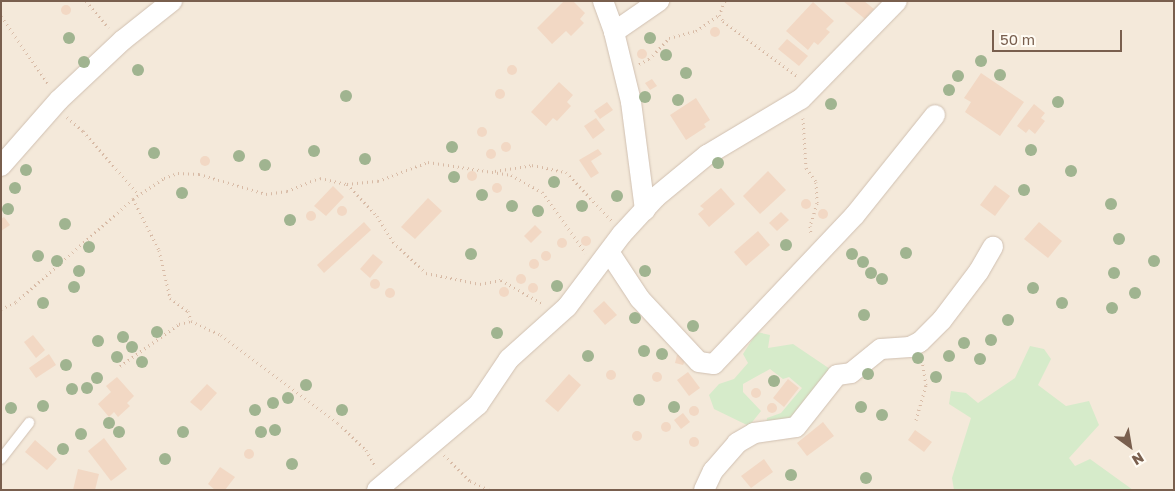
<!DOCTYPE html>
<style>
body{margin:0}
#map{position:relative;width:1175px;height:491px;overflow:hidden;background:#fdf7ec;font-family:"Golos Text",sans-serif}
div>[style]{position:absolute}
.residential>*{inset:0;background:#f4e9da}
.green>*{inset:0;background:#d6ebca}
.building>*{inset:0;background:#f2d8c4}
.round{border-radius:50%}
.path>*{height:3px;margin-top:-1.5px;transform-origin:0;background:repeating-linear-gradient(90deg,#d8bba6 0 1px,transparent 0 5px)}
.roads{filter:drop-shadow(0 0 1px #d0c0b1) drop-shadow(0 0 1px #d0c0b1)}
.lane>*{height:10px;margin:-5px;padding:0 5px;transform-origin:5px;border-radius:5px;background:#fff}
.street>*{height:20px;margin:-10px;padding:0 10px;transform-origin:10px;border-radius:10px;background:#fff}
.trees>*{width:12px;height:12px;margin:-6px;border-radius:50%;background:#a0b490}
span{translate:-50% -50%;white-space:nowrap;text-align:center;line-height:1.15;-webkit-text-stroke:5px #fffbf3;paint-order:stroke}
.frame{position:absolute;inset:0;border:2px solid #795f4e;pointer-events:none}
.north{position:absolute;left:1105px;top:421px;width:50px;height:50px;-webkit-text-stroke:4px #fffbf3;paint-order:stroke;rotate:148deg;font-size:14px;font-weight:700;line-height:20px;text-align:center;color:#795f4e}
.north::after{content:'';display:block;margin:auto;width:18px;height:22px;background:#795f4e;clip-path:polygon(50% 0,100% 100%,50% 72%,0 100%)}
.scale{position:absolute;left:992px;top:30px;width:130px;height:22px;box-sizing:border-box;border:2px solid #795f4e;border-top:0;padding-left:6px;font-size:15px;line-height:18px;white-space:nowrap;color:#795f4e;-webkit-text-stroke:4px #fffbf3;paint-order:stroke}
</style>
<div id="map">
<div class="residential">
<i style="clip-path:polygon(1px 1px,1174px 1px,1174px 490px,1px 490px)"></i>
</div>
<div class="green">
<i style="clip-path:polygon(757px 332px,770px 335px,768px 348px,793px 344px,830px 369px,791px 425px,766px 426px,767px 418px,781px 413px,802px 388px,789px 377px,783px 379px,770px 369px,743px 384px,743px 392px,761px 411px,749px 426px,714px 409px,709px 395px,719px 384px,734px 379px,748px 363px,743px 354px)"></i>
<i style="clip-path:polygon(1030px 346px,1044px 349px,1051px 359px,1038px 385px,1066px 406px,1089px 401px,1099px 425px,1069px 458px,1075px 466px,1090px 459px,1133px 490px,954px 490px,952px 478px,971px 418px,949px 404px,951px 391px,966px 393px,978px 403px,1015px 378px)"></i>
</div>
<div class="building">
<i style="clip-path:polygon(564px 1px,573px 1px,585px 13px,580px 19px,584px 23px,571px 36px,566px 31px,552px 44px,537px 28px)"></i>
<i style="clip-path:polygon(843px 1px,864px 1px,874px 9px,865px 19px)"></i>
<i style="clip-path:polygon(813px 2px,834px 21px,826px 29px,830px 32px,818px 45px,814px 42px,808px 50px,786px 31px)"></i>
<i class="round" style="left:61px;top:5px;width:10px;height:10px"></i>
<i class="round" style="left:710px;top:27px;width:10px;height:10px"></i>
<i style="clip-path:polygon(787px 39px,808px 56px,799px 66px,778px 49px)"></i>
<i class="round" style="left:637px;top:49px;width:10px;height:10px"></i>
<i class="round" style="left:507px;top:65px;width:10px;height:10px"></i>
<i style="clip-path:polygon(981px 73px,1024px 102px,1000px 136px,965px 112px,971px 102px,964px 98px)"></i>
<i style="clip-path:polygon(652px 79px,657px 86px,650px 90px,645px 83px)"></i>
<i style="clip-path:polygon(559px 82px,573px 95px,567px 102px,571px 106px,557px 121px,553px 118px,546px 126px,531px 112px)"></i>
<i class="round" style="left:495px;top:89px;width:10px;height:10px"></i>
<i style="clip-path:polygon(696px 98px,710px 120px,704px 124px,706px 127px,686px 140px,670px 115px)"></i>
<i style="clip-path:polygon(607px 102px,613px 110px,600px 119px,594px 111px)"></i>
<i style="clip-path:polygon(1034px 104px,1045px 113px,1041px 118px,1045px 121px,1035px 134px,1029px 129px,1026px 133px,1017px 126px)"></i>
<i style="clip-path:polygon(596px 118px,605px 130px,593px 139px,584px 126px)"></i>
<i class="round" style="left:477px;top:127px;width:10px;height:10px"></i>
<i class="round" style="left:501px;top:142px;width:10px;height:10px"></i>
<i class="round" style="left:486px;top:149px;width:10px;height:10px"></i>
<i style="clip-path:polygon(598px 149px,602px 154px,591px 161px,599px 173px,591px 178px,579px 160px)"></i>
<i class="round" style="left:200px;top:156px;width:10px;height:10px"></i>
<i class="round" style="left:467px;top:171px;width:10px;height:10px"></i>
<i style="clip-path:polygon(768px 171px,786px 190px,760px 214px,743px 196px)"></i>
<i class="round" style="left:492px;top:183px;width:10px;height:10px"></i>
<i style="clip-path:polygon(995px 185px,1010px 196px,995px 216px,980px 205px)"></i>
<i style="clip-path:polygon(333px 186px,344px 197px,326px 216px,314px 206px)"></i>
<i style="clip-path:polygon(721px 188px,735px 204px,709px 227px,698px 214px,704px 209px,700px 206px)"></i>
<i style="clip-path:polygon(428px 198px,442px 211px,415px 239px,401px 227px)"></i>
<i class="round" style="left:801px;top:199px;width:10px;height:10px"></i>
<i class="round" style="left:337px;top:206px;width:10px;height:10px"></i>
<i class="round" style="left:818px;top:209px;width:10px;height:10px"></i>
<i class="round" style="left:306px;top:211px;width:10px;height:10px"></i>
<i style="clip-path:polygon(781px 212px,789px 220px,777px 231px,769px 223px)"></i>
<i style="clip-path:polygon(4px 217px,10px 225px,1px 231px,1px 219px)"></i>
<i style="clip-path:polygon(364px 222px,371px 230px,324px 273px,317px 265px)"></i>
<i style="clip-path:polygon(1039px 222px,1062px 241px,1048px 258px,1024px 239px)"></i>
<i style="clip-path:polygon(535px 225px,542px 232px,531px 243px,524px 236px)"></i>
<i style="clip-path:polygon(758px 231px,770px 245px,746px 266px,734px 252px)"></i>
<i class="round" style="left:581px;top:236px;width:10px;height:10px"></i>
<i class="round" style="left:557px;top:238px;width:10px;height:10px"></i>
<i class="round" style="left:541px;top:251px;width:10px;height:10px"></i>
<i style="clip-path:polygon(373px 254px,383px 262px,370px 278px,360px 269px)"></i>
<i class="round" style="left:529px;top:259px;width:10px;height:10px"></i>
<i class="round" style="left:516px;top:274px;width:10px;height:10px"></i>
<i class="round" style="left:370px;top:279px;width:10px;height:10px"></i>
<i class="round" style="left:528px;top:283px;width:10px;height:10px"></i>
<i class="round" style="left:499px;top:287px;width:10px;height:10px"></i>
<i class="round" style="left:385px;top:288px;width:10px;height:10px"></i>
<i style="clip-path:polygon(604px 301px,617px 315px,605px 325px,593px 311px)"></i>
<i style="clip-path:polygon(33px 335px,45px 350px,36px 358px,24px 342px)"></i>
<i style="clip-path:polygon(49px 354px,56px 365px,36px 378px,29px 368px)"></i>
<i style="clip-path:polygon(677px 355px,681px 355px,685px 361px,683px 365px,675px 363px)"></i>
<i class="round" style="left:606px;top:370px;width:10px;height:10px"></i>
<i class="round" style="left:652px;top:372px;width:10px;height:10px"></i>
<i style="clip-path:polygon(688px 372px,700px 388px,689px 396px,677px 380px)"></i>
<i style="clip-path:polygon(569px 374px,581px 385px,558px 412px,545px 401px)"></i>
<i style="clip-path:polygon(117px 377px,134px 396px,127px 403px,130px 406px,118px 417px,114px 412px,109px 417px,98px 404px,111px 392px,106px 386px)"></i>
<i style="clip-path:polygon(788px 379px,799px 388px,784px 407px,773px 398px)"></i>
<i style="clip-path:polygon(207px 384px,217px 393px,201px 411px,190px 402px)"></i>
<i class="round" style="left:751px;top:388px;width:10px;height:10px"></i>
<i class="round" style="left:767px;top:403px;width:10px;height:10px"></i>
<i class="round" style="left:689px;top:406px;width:10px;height:10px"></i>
<i style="clip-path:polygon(683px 413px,690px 422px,681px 429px,674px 420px)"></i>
<i class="round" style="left:661px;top:422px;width:10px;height:10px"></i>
<i style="clip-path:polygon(823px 422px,834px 436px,807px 456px,797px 443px)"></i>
<i style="clip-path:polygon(915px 430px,932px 442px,924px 452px,908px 440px)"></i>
<i class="round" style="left:632px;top:431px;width:10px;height:10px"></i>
<i class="round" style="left:689px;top:437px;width:10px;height:10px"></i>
<i style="clip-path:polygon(104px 438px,127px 469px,111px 481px,88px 451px)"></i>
<i style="clip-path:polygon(35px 440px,57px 459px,47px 470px,25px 452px)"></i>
<i class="round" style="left:244px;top:449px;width:10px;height:10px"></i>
<i style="clip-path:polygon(764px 459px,773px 472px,751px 488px,741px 476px)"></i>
<i style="clip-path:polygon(220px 467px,235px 477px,225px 490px,215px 490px,208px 484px)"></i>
<i style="clip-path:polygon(78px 469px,99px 474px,95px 490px,73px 490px)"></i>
</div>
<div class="path">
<i style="left:86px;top:1px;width:35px;rotate:50deg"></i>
<i style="left:725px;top:1px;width:15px;rotate:113deg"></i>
<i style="left:719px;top:15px;width:7px;rotate:56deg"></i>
<i style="left:723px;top:21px;width:92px;rotate:36.6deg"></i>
<i style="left:1px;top:16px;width:84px;rotate:55.2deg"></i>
<i style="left:639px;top:64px;width:11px;rotate:-27deg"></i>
<i style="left:649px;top:59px;width:29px;rotate:-46deg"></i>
<i style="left:669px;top:38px;width:28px;rotate:-15deg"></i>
<i style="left:696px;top:31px;width:28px;rotate:-35deg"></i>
<i style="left:67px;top:117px;width:21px;rotate:41deg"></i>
<i style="left:83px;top:131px;width:85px;rotate:48.8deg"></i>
<i style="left:803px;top:118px;width:50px;rotate:86.6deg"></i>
<i style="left:806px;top:168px;width:17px;rotate:54deg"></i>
<i style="left:816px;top:182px;width:21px;rotate:87deg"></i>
<i style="left:817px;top:203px;width:24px;rotate:107deg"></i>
<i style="left:810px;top:226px;width:8px;rotate:83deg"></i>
<i style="left:495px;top:171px;width:37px;rotate:-9deg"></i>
<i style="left:532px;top:165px;width:35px;rotate:12deg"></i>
<i style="left:566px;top:172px;width:66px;rotate:46.8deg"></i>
<i style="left:347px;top:184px;width:44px;rotate:46.8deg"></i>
<i style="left:377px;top:216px;width:31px;rotate:58deg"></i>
<i style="left:393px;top:242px;width:45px;rotate:43.2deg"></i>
<i style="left:426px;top:273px;width:55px;rotate:11.5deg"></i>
<i style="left:480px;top:284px;width:21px;rotate:-11deg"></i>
<i style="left:501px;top:280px;width:48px;rotate:29.7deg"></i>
<i style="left:133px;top:199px;width:57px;rotate:63deg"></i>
<i style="left:159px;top:250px;width:49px;rotate:77.1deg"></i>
<i style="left:170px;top:298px;width:22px;rotate:36deg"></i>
<i style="left:188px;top:311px;width:10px;rotate:73deg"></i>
<i style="left:1px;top:309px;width:17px;rotate:-25deg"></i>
<i style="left:16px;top:302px;width:156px;rotate:-41.4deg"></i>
<i style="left:133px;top:199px;width:37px;rotate:-34deg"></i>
<i style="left:164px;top:178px;width:15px;rotate:-20deg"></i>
<i style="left:178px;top:173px;width:21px;rotate:3deg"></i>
<i style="left:199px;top:174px;width:70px;rotate:16.6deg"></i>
<i style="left:266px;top:194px;width:21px;rotate:-8deg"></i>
<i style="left:287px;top:191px;width:35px;rotate:-22deg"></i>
<i style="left:320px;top:178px;width:28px;rotate:13deg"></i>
<i style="left:347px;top:184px;width:31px;rotate:-6deg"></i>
<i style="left:378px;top:181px;width:53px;rotate:-20.8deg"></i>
<i style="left:428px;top:162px;width:84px;rotate:8.9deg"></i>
<i style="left:511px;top:175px;width:35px;rotate:29deg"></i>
<i style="left:542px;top:192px;width:75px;rotate:54.2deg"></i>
<i style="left:120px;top:366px;width:72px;rotate:-35.4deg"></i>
<i style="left:179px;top:324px;width:12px;rotate:-14deg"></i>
<i style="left:191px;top:321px;width:33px;rotate:25deg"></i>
<i style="left:221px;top:335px;width:146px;rotate:36.9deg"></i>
<i style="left:338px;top:423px;width:39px;rotate:44deg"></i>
<i style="left:366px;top:450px;width:20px;rotate:60deg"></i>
<i style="left:916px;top:420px;width:36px;rotate:-74deg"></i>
<i style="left:926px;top:385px;width:25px;rotate:-99deg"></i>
<i style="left:444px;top:455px;width:37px;rotate:45deg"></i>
<i style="left:470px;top:481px;width:21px;rotate:25deg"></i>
</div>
<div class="roads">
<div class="lane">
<i style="left:1px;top:459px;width:46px;rotate:-52.1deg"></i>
</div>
<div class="street">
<i style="left:603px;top:1px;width:33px;rotate:70deg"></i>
<i style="left:614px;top:32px;width:72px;rotate:76.3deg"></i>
<i style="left:631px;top:102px;width:109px;rotate:82.6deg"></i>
<i style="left:614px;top:32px;width:55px;rotate:-34.6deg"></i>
<i style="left:1px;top:166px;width:88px;rotate:-48.7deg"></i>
<i style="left:59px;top:100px;width:88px;rotate:-43.2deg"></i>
<i style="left:123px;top:40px;width:63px;rotate:-38.5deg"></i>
<i style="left:609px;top:252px;width:56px;rotate:56.6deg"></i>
<i style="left:640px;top:299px;width:86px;rotate:46.9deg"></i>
<i style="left:699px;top:362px;width:15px;rotate:8deg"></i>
<i style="left:714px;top:364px;width:205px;rotate:-46.6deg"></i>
<i style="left:855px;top:215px;width:128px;rotate:-51.3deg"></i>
<i style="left:377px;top:490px;width:132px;rotate:-40.1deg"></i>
<i style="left:478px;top:405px;width:55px;rotate:-56deg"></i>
<i style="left:509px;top:359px;width:78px;rotate:-41.9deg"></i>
<i style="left:567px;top:307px;width:91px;rotate:-53deg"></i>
<i style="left:622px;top:234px;width:50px;rotate:-47.4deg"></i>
<i style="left:656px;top:197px;width:66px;rotate:-39.5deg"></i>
<i style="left:707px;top:155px;width:109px;rotate:-30.8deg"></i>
<i style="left:801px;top:99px;width:137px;rotate:-45.6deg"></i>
<i style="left:704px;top:490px;width:21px;rotate:-65deg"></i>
<i style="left:713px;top:471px;width:37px;rotate:-49deg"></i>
<i style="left:737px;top:443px;width:20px;rotate:-30deg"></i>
<i style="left:754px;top:433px;width:42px;rotate:-8.1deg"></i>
<i style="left:796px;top:427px;width:66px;rotate:-51.7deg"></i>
<i style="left:837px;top:375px;width:14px;rotate:-8deg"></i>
<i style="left:851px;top:373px;width:38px;rotate:-39deg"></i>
<i style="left:881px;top:349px;width:29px;rotate:-4deg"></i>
<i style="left:910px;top:347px;width:11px;rotate:-27deg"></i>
<i style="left:920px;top:342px;width:31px;rotate:-45deg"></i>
<i style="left:942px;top:320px;width:61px;rotate:-52.9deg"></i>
<i style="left:979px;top:271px;width:28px;rotate:-60deg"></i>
</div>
</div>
<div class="trees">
<i style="left:69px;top:38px"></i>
<i style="left:650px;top:38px"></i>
<i style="left:666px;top:55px"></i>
<i style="left:981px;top:61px"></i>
<i style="left:84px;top:62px"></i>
<i style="left:138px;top:70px"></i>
<i style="left:686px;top:73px"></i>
<i style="left:1000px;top:75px"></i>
<i style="left:958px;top:76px"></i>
<i style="left:949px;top:90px"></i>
<i style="left:346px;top:96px"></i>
<i style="left:645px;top:97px"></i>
<i style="left:678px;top:100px"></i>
<i style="left:1058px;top:102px"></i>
<i style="left:831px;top:104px"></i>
<i style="left:452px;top:147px"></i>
<i style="left:1031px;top:150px"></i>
<i style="left:314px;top:151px"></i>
<i style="left:154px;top:153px"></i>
<i style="left:239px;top:156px"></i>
<i style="left:365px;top:159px"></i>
<i style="left:718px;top:163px"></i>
<i style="left:265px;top:165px"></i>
<i style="left:26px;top:170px"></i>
<i style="left:1071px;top:171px"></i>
<i style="left:454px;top:177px"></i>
<i style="left:554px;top:182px"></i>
<i style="left:15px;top:188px"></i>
<i style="left:1024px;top:190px"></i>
<i style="left:182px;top:193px"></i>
<i style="left:482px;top:195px"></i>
<i style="left:617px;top:196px"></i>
<i style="left:1111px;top:204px"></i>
<i style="left:512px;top:206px"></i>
<i style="left:582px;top:206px"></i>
<i style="left:8px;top:209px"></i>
<i style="left:538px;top:211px"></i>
<i style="left:290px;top:220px"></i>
<i style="left:65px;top:224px"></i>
<i style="left:1119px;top:239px"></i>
<i style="left:786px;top:245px"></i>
<i style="left:89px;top:247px"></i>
<i style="left:906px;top:253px"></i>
<i style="left:471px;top:254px"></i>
<i style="left:852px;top:254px"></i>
<i style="left:38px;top:256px"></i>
<i style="left:57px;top:261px"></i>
<i style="left:1154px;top:261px"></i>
<i style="left:863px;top:262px"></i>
<i style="left:79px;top:271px"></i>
<i style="left:645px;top:271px"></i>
<i style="left:871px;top:273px"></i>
<i style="left:1114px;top:273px"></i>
<i style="left:882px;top:279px"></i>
<i style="left:557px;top:286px"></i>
<i style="left:74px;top:287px"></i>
<i style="left:1033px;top:288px"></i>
<i style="left:1135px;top:293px"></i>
<i style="left:43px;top:303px"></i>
<i style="left:1062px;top:303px"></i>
<i style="left:1112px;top:308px"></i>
<i style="left:864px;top:315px"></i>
<i style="left:635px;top:318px"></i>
<i style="left:1008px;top:320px"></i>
<i style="left:693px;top:326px"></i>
<i style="left:157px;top:332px"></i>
<i style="left:497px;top:333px"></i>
<i style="left:123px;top:337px"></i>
<i style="left:991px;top:340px"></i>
<i style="left:98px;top:341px"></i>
<i style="left:964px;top:343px"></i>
<i style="left:132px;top:347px"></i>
<i style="left:644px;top:351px"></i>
<i style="left:662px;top:354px"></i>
<i style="left:588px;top:356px"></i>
<i style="left:949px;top:356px"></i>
<i style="left:117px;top:357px"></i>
<i style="left:918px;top:358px"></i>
<i style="left:980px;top:359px"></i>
<i style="left:142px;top:362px"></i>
<i style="left:66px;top:365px"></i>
<i style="left:868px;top:374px"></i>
<i style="left:936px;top:377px"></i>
<i style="left:97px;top:378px"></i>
<i style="left:774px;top:381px"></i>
<i style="left:306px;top:385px"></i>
<i style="left:87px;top:388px"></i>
<i style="left:72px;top:389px"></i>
<i style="left:288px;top:398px"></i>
<i style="left:639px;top:400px"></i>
<i style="left:273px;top:403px"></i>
<i style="left:43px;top:406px"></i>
<i style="left:674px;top:407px"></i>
<i style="left:861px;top:407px"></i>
<i style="left:11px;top:408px"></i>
<i style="left:255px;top:410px"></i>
<i style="left:342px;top:410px"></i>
<i style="left:882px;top:415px"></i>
<i style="left:109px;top:423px"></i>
<i style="left:275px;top:430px"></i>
<i style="left:119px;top:432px"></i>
<i style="left:183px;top:432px"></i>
<i style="left:261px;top:432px"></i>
<i style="left:81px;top:434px"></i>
<i style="left:63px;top:449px"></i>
<i style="left:165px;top:459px"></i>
<i style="left:292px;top:464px"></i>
<i style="left:791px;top:475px"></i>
<i style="left:866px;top:478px"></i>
</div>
<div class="frame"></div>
<div class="north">N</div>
<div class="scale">50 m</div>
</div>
